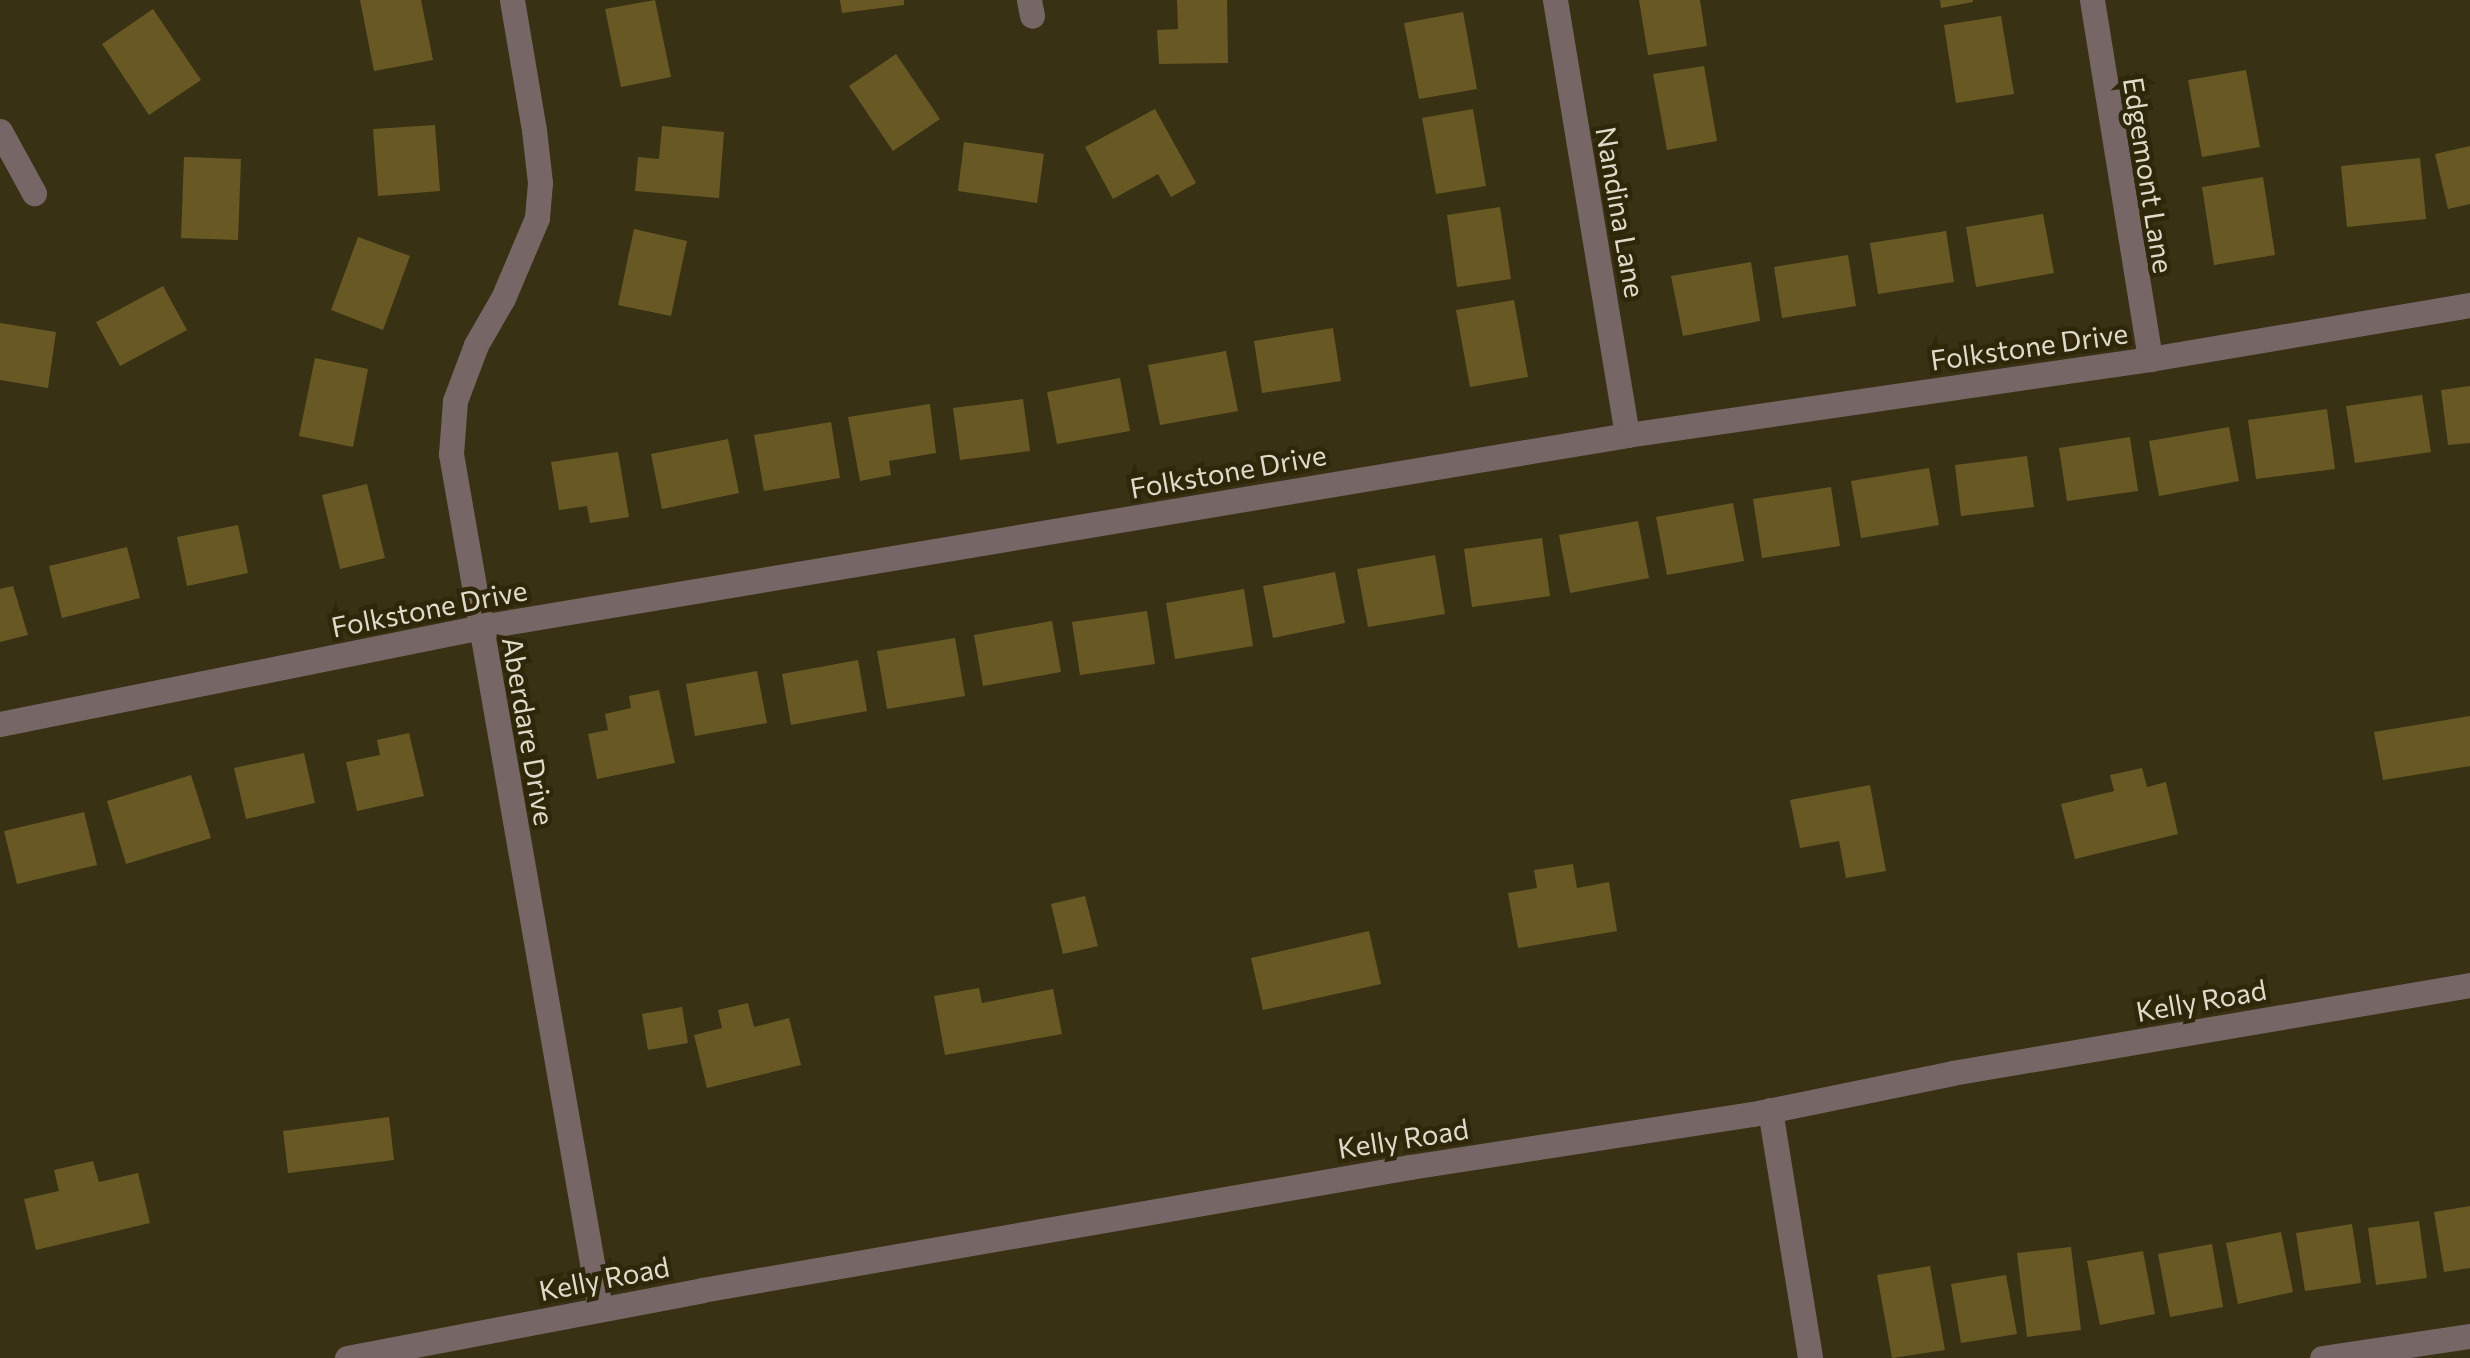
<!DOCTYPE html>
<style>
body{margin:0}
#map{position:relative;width:2470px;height:1358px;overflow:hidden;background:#393113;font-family:Commissioner,sans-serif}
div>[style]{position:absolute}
.building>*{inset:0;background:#685924}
.minor>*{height:25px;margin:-12.5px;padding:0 12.5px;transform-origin:12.5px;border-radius:12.5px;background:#766665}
span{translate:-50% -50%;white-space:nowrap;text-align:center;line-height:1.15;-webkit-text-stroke:9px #2f2709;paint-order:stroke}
.street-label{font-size:28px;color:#dfdbca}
</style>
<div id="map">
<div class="building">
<i style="clip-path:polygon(360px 0,421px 0,433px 60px,374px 71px)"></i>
<i style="clip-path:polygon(655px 0,671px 77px,621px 87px,605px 9px)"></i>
<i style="clip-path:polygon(840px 0,904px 0,904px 5px,842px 13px)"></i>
<i style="clip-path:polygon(1177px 0,1227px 0,1228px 63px,1159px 64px,1157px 30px,1178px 29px)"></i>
<i style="clip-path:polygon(1639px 0,1700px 0,1707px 46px,1648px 55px)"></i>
<i style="clip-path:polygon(1940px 0,1973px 0,1973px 2px,1941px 8px)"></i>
<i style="clip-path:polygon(153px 9px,201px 80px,149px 115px,102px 44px)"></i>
<i style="clip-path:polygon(1463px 12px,1477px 89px,1419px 99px,1404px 23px)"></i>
<i style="clip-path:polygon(2001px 16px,2014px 94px,1956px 103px,1944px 25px)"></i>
<i style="clip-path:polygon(896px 54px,940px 119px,893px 151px,849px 86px)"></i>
<i style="clip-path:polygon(1704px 66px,1717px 141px,1667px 150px,1653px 74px)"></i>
<i style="clip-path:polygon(2246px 70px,2260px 147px,2202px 157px,2188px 80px)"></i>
<i style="clip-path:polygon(1155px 109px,1196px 183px,1171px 197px,1158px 174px,1113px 199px,1085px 147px)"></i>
<i style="clip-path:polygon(1473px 109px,1486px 186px,1436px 194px,1422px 118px)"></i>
<i style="clip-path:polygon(435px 125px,440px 191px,378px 196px,373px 129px)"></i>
<i style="clip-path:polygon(662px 126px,724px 132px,719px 198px,635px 191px,638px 157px,659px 159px)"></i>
<i style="clip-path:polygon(964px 142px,1044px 154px,1037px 203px,958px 191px)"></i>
<i style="clip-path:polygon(2470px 146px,2470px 204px,2448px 209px,2435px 154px)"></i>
<i style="clip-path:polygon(184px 157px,241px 159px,238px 240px,181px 238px)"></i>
<i style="clip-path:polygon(2420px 158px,2426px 219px,2347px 227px,2341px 166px)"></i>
<i style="clip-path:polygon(2263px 177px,2275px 255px,2214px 265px,2202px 187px)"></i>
<i style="clip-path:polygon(1500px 207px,1511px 279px,1457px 287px,1447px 215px)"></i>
<i style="clip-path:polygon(2043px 214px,2054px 273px,1976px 287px,1966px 227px)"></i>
<i style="clip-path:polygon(634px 229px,687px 241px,671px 316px,618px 305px)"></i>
<i style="clip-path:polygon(1946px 231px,1954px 282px,1878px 294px,1870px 243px)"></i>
<i style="clip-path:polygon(358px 237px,410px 256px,383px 330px,331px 310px)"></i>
<i style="clip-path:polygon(1848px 255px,1856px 306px,1782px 318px,1774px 267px)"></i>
<i style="clip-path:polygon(1751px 262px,1760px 321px,1683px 336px,1671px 276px)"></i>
<i style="clip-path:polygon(163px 286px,187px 330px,120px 366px,96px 322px)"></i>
<i style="clip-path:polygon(1514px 300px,1528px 377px,1470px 387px,1456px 310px)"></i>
<i style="clip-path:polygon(0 323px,56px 332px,48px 388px,0 380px)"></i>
<i style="clip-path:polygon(1333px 328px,1341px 381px,1262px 393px,1254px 341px)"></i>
<i style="clip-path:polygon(1226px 351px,1238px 411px,1160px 425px,1148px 365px)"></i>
<i style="clip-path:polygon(315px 358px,368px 369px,353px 447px,299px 436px)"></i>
<i style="clip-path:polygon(1120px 378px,1130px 431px,1057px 444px,1047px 392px)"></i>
<i style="clip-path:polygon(2470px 386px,2470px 443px,2448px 445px,2441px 390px)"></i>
<i style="clip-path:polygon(2422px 395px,2431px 452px,2355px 463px,2346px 406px)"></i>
<i style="clip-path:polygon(1023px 399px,1030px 451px,960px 460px,953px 408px)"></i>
<i style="clip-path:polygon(930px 404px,936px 453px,889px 461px,891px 475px,860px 481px,848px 417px)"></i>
<i style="clip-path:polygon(2327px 409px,2335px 469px,2256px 479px,2248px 420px)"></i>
<i style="clip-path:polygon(831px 422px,840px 478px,764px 491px,754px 435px)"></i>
<i style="clip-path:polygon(2229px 427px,2239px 481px,2159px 496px,2149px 441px)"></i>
<i style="clip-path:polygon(2130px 437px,2138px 491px,2067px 501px,2059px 448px)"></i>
<i style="clip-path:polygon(728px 439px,739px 493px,662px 509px,651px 454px)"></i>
<i style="clip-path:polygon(618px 452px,629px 517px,590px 523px,587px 506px,559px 510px,551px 462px)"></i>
<i style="clip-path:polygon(2027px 456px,2034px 507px,1961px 516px,1955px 465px)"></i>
<i style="clip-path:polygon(1929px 468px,1939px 525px,1861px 538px,1851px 481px)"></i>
<i style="clip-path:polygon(367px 484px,385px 558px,340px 569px,322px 495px)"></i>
<i style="clip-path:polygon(1831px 487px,1840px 546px,1762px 558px,1753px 499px)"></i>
<i style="clip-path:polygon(1733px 503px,1744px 561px,1667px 575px,1656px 517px)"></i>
<i style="clip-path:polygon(1638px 521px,1649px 578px,1570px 593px,1559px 535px)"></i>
<i style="clip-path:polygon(238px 525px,248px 573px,187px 586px,177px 537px)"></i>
<i style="clip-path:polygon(1542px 538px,1550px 596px,1472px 607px,1464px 549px)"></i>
<i style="clip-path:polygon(127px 547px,140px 598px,62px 618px,49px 566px)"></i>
<i style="clip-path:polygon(1435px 555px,1445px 614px,1368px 627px,1357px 569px)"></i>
<i style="clip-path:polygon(1335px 572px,1345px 623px,1273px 638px,1263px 586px)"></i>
<i style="clip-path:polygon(13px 586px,28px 635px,0 642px,0 589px)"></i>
<i style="clip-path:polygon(1244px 589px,1253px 646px,1175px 659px,1166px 603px)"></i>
<i style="clip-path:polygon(1147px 611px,1155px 664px,1080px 675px,1072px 622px)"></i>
<i style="clip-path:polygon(1052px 621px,1061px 672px,983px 686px,974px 635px)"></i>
<i style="clip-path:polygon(955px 638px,965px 696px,887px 709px,877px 651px)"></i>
<i style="clip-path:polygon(858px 660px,867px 711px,791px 725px,782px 674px)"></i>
<i style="clip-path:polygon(757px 671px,767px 723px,695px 736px,686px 684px)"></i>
<i style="clip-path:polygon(659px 690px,675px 763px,597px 779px,588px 734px,608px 730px,605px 714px,631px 708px,629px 696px)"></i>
<i style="clip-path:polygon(2470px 716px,2470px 766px,2383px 780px,2374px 732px)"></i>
<i style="clip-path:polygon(409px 733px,424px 796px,357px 811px,346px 762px,380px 755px,377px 740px)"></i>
<i style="clip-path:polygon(304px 753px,315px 803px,246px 819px,234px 768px)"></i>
<i style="clip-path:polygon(2142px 768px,2147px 787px,2166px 782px,2178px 834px,2075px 859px,2061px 804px,2114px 791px,2110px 775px)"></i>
<i style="clip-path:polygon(191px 775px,211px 838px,126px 864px,107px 801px)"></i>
<i style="clip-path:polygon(1870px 785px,1886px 871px,1846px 878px,1839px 841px,1800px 848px,1790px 800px)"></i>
<i style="clip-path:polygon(84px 812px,97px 865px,17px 884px,4px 831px)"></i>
<i style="clip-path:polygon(1573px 864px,1577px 888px,1609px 882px,1617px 931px,1518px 948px,1508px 893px,1537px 888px,1534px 870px)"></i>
<i style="clip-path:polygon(1085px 896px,1098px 946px,1063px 954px,1051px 904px)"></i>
<i style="clip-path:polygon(1369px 931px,1381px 984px,1263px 1010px,1251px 958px)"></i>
<i style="clip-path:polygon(979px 988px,982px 1003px,1053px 989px,1062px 1034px,945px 1055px,934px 996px)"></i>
<i style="clip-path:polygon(748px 1003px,754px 1027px,789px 1018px,801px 1065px,707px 1088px,694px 1035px,722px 1028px,718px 1010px)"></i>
<i style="clip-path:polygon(682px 1007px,688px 1043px,648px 1050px,642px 1014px)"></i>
<i style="clip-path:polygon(389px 1117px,394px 1160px,288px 1173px,283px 1131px)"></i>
<i style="clip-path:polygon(93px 1161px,99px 1182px,138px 1173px,150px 1223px,36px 1250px,24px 1199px,59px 1191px,54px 1170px)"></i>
<i style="clip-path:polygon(2470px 1206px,2470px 1268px,2444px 1272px,2434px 1212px)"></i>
<i style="clip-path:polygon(2419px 1221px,2427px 1278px,2376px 1285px,2368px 1228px)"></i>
<i style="clip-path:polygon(2352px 1224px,2361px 1283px,2305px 1291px,2296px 1233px)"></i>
<i style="clip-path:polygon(2281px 1232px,2293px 1292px,2238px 1304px,2226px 1243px)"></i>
<i style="clip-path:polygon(2212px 1244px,2223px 1307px,2170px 1317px,2158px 1254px)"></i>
<i style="clip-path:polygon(2071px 1247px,2081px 1330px,2027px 1337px,2017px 1253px)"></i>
<i style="clip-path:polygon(2143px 1251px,2155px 1314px,2100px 1325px,2087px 1261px)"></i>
<i style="clip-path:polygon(1930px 1266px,1945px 1350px,1892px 1358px,1877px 1275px)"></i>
<i style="clip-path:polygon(2006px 1275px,2017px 1334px,1961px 1343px,1951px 1284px)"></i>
</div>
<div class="minor">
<i style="left:512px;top:0;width:132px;rotate:80.4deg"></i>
<i style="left:534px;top:130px;width:53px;rotate:83.5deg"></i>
<i style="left:540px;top:183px;width:35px;rotate:95deg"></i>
<i style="left:537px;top:218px;width:87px;rotate:113deg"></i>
<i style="left:503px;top:298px;width:54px;rotate:119.9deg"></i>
<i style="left:476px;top:345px;width:60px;rotate:110.6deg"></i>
<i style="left:455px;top:401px;width:53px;rotate:94.3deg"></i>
<i style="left:451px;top:454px;width:868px;rotate:80.11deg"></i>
<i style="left:1029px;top:0;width:16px;rotate:79deg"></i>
<i style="left:1555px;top:0;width:441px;rotate:80.6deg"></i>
<i style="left:2092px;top:0;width:364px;rotate:80.8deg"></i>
<i style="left:0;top:131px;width:71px;rotate:61.3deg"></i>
<i style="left:0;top:724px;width:490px;rotate:-11.4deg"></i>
<i style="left:480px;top:627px;width:1163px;rotate:-9.5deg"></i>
<i style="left:1627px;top:435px;width:528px;rotate:-8.27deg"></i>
<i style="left:2150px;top:359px;width:325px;rotate:-9.6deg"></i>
<i style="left:1770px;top:1110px;width:251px;rotate:80.8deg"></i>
<i style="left:347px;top:1358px;width:361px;rotate:-10.8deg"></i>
<i style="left:702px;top:1290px;width:719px;rotate:-9.86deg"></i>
<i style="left:1410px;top:1167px;width:347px;rotate:-8.8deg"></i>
<i style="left:1753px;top:1114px;width:203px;rotate:-11.6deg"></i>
<i style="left:1952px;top:1073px;width:525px;rotate:-9.64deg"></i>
<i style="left:2322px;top:1358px;width:150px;rotate:-8.5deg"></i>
</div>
<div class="street-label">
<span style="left:2149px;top:175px;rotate:81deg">Edgemont Lane</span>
<span style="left:1621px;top:212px;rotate:80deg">Nandina Lane</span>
<span style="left:2029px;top:346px;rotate:-8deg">Folkstone Drive</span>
<span style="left:1228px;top:471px;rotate:-10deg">Folkstone Drive</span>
<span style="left:429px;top:608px;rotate:-11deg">Folkstone Drive</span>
<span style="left:529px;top:731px;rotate:80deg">Aberdare Drive</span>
<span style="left:2201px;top:1000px;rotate:-10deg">Kelly Road</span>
<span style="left:1403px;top:1138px;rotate:-9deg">Kelly Road</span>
<span style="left:604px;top:1278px;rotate:-11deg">Kelly Road</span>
</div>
</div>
